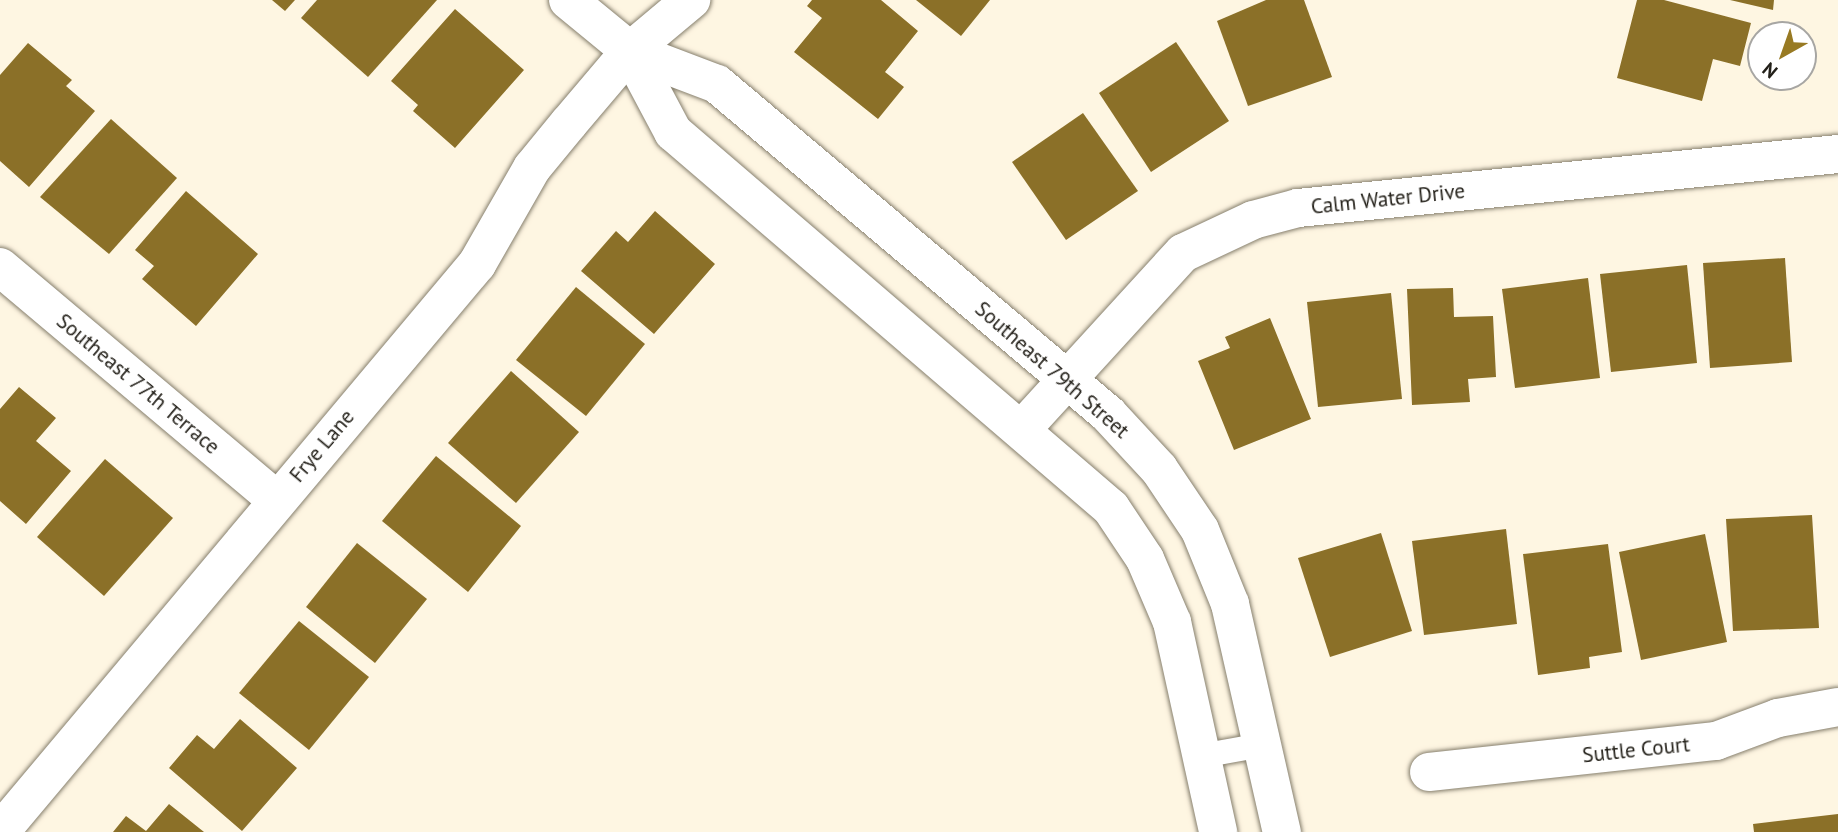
<!DOCTYPE html>
<style>
body{margin:0}
#map{position:relative;width:1838px;height:832px;overflow:hidden;background:#fef6e2;font-family:"PT Sans",sans-serif}
div>[style]{position:absolute}
.building>*{inset:0;background:#8b7028}
.roads{filter:drop-shadow(0 0 2px #867f6d) drop-shadow(0 0 2px #867f6d)}
.service>*{height:24px;margin:-12px;padding:0 12px;transform-origin:12px;border-radius:12px;background:#fff}
.minor>*{height:38px;margin:-19px;padding:0 19px;transform-origin:19px;border-radius:19px;background:#fff}
span{translate:-50% -50%;white-space:nowrap;text-align:center;line-height:1.15;-webkit-text-stroke:5px #fff;paint-order:stroke}
.street-label{font-size:21px;color:#232019}
.north{position:absolute;left:1747px;top:21px;width:70px;height:70px;box-sizing:border-box;background:#fff;border:2px solid #a7a6a3;border-radius:50%;rotate:220deg;font-size:19px;font-weight:700;line-height:28px;text-align:center;color:#232019}
.north::after{content:'';display:block;margin:auto;width:24px;height:32px;background:#987a23;clip-path:polygon(50% 0,100% 100%,50% 72%,0 100%)}
</style>
<div id="map">
<div class="building">
<i style="clip-path:polygon(272px 0,295px 0,285px 11px)"></i>
<i style="clip-path:polygon(317px 0,437px 0,368px 77px,301px 18px)"></i>
<i style="clip-path:polygon(812px 0,881px 0,918px 31px,885px 72px,904px 87px,878px 119px,794px 52px,822px 18px,807px 6px)"></i>
<i style="clip-path:polygon(916px 0,990px 0,961px 36px)"></i>
<i style="clip-path:polygon(1266px 0,1304px 0,1332px 77px,1248px 106px,1217px 21px)"></i>
<i style="clip-path:polygon(1637px 0,1664px 0,1751px 23px,1740px 66px,1713px 59px,1702px 101px,1617px 78px)"></i>
<i style="clip-path:polygon(1730px 0,1774px 0,1773px 10px)"></i>
<i style="clip-path:polygon(455px 9px,524px 70px,455px 148px,413px 111px,418px 105px,391px 81px)"></i>
<i style="clip-path:polygon(1176px 42px,1229px 121px,1151px 172px,1099px 93px)"></i>
<i style="clip-path:polygon(28px 43px,72px 80px,66px 86px,95px 111px,29px 187px,0 161px,0 75px)"></i>
<i style="clip-path:polygon(1083px 113px,1138px 191px,1066px 240px,1012px 162px)"></i>
<i style="clip-path:polygon(111px 119px,177px 178px,109px 254px,40px 197px)"></i>
<i style="clip-path:polygon(186px 191px,258px 254px,196px 326px,142px 279px,154px 266px,135px 250px)"></i>
<i style="clip-path:polygon(655px 211px,715px 264px,654px 334px,581px 271px,616px 231px,628px 242px)"></i>
<i style="clip-path:polygon(1785px 258px,1792px 362px,1710px 368px,1703px 263px)"></i>
<i style="clip-path:polygon(1687px 265px,1697px 363px,1611px 372px,1600px 274px)"></i>
<i style="clip-path:polygon(1588px 278px,1600px 378px,1515px 388px,1502px 289px)"></i>
<i style="clip-path:polygon(576px 287px,645px 344px,586px 416px,516px 360px)"></i>
<i style="clip-path:polygon(1453px 288px,1454px 317px,1493px 316px,1496px 377px,1468px 379px,1470px 402px,1412px 405px,1407px 289px)"></i>
<i style="clip-path:polygon(1391px 293px,1402px 399px,1318px 407px,1307px 302px)"></i>
<i style="clip-path:polygon(1270px 318px,1311px 419px,1234px 450px,1198px 361px,1230px 348px,1225px 337px)"></i>
<i style="clip-path:polygon(511px 371px,579px 432px,516px 503px,448px 443px)"></i>
<i style="clip-path:polygon(19px 387px,56px 418px,36px 441px,71px 471px,26px 524px,0 501px,0 409px)"></i>
<i style="clip-path:polygon(436px 456px,521px 526px,468px 592px,382px 521px)"></i>
<i style="clip-path:polygon(105px 459px,173px 518px,104px 596px,37px 537px)"></i>
<i style="clip-path:polygon(1812px 515px,1819px 628px,1733px 631px,1726px 519px)"></i>
<i style="clip-path:polygon(1506px 529px,1517px 624px,1424px 635px,1412px 541px)"></i>
<i style="clip-path:polygon(1381px 533px,1412px 631px,1330px 657px,1298px 558px)"></i>
<i style="clip-path:polygon(1705px 534px,1727px 642px,1641px 660px,1619px 552px)"></i>
<i style="clip-path:polygon(357px 543px,427px 599px,375px 663px,306px 607px)"></i>
<i style="clip-path:polygon(1608px 544px,1622px 652px,1589px 657px,1590px 668px,1538px 675px,1523px 554px)"></i>
<i style="clip-path:polygon(299px 621px,369px 677px,309px 750px,239px 693px)"></i>
<i style="clip-path:polygon(240px 719px,297px 768px,242px 831px,169px 768px,197px 735px,214px 749px)"></i>
<i style="clip-path:polygon(169px 804px,204px 832px,113px 832px,126px 816px,146px 831px)"></i>
<i style="clip-path:polygon(1838px 814px,1838px 832px,1754px 832px,1753px 824px)"></i>
</div>
<div class="roads">
<div class="service">
<i style="left:1201px;top:756px;width:62px;rotate:-10.2deg"></i>
</div>
<div class="minor">
<i style="left:568px;top:0;width:80px;rotate:39.4deg"></i>
<i style="left:630px;top:51px;width:93px;rotate:20.8deg"></i>
<i style="left:717px;top:84px;width:512px;rotate:40.16deg"></i>
<i style="left:1108px;top:414px;width:75px;rotate:47.2deg"></i>
<i style="left:1159px;top:469px;width:73px;rotate:56.1deg"></i>
<i style="left:1200px;top:530px;width:80px;rotate:67.9deg"></i>
<i style="left:1230px;top:604px;width:234px;rotate:77.2deg"></i>
<i style="left:630px;top:51px;width:92px;rotate:62deg"></i>
<i style="left:673px;top:132px;width:577px;rotate:40.64deg"></i>
<i style="left:1111px;top:508px;width:61px;rotate:56.3deg"></i>
<i style="left:1145px;top:559px;width:69px;rotate:66.8deg"></i>
<i style="left:1172px;top:622px;width:215px;rotate:77.6deg"></i>
<i style="left:0;top:267px;width:362px;rotate:40.1deg"></i>
<i style="left:1023px;top:428px;width:237px;rotate:-47.6deg"></i>
<i style="left:1183px;top:253px;width:77px;rotate:-25.2deg"></i>
<i style="left:1253px;top:220px;width:47px;rotate:-14.9deg"></i>
<i style="left:1298px;top:208px;width:543px;rotate:-5.71deg"></i>
<i style="left:1429px;top:772px;width:289px;rotate:-6.2deg"></i>
<i style="left:1716px;top:741px;width:66px;rotate:-20.4deg"></i>
<i style="left:1778px;top:718px;width:61px;rotate:-10.4deg"></i>
<i style="left:0;top:832px;width:742px;rotate:-49.98deg"></i>
<i style="left:477px;top:264px;width:111px;rotate:-60.2deg"></i>
<i style="left:532px;top:168px;width:58px;rotate:-50.6deg"></i>
<i style="left:569px;top:123px;width:94px;rotate:-49.7deg"></i>
<i style="left:630px;top:51px;width:80px;rotate:-39.9deg"></i>
</div>
</div>
<div class="street-label">
<span style="left:1388px;top:199px;rotate:-6deg">Calm Water Drive</span>
<span style="left:1052px;top:370px;rotate:41deg">Southeast 79th Street</span>
<span style="left:138px;top:384px;rotate:40deg">Southeast 77th Terrace</span>
<span style="left:322px;top:446px;rotate:-50deg">Frye Lane</span>
<span style="left:1636px;top:750px;rotate:-6deg">Suttle Court</span>
</div>
<div class="north">N</div>
</div>
